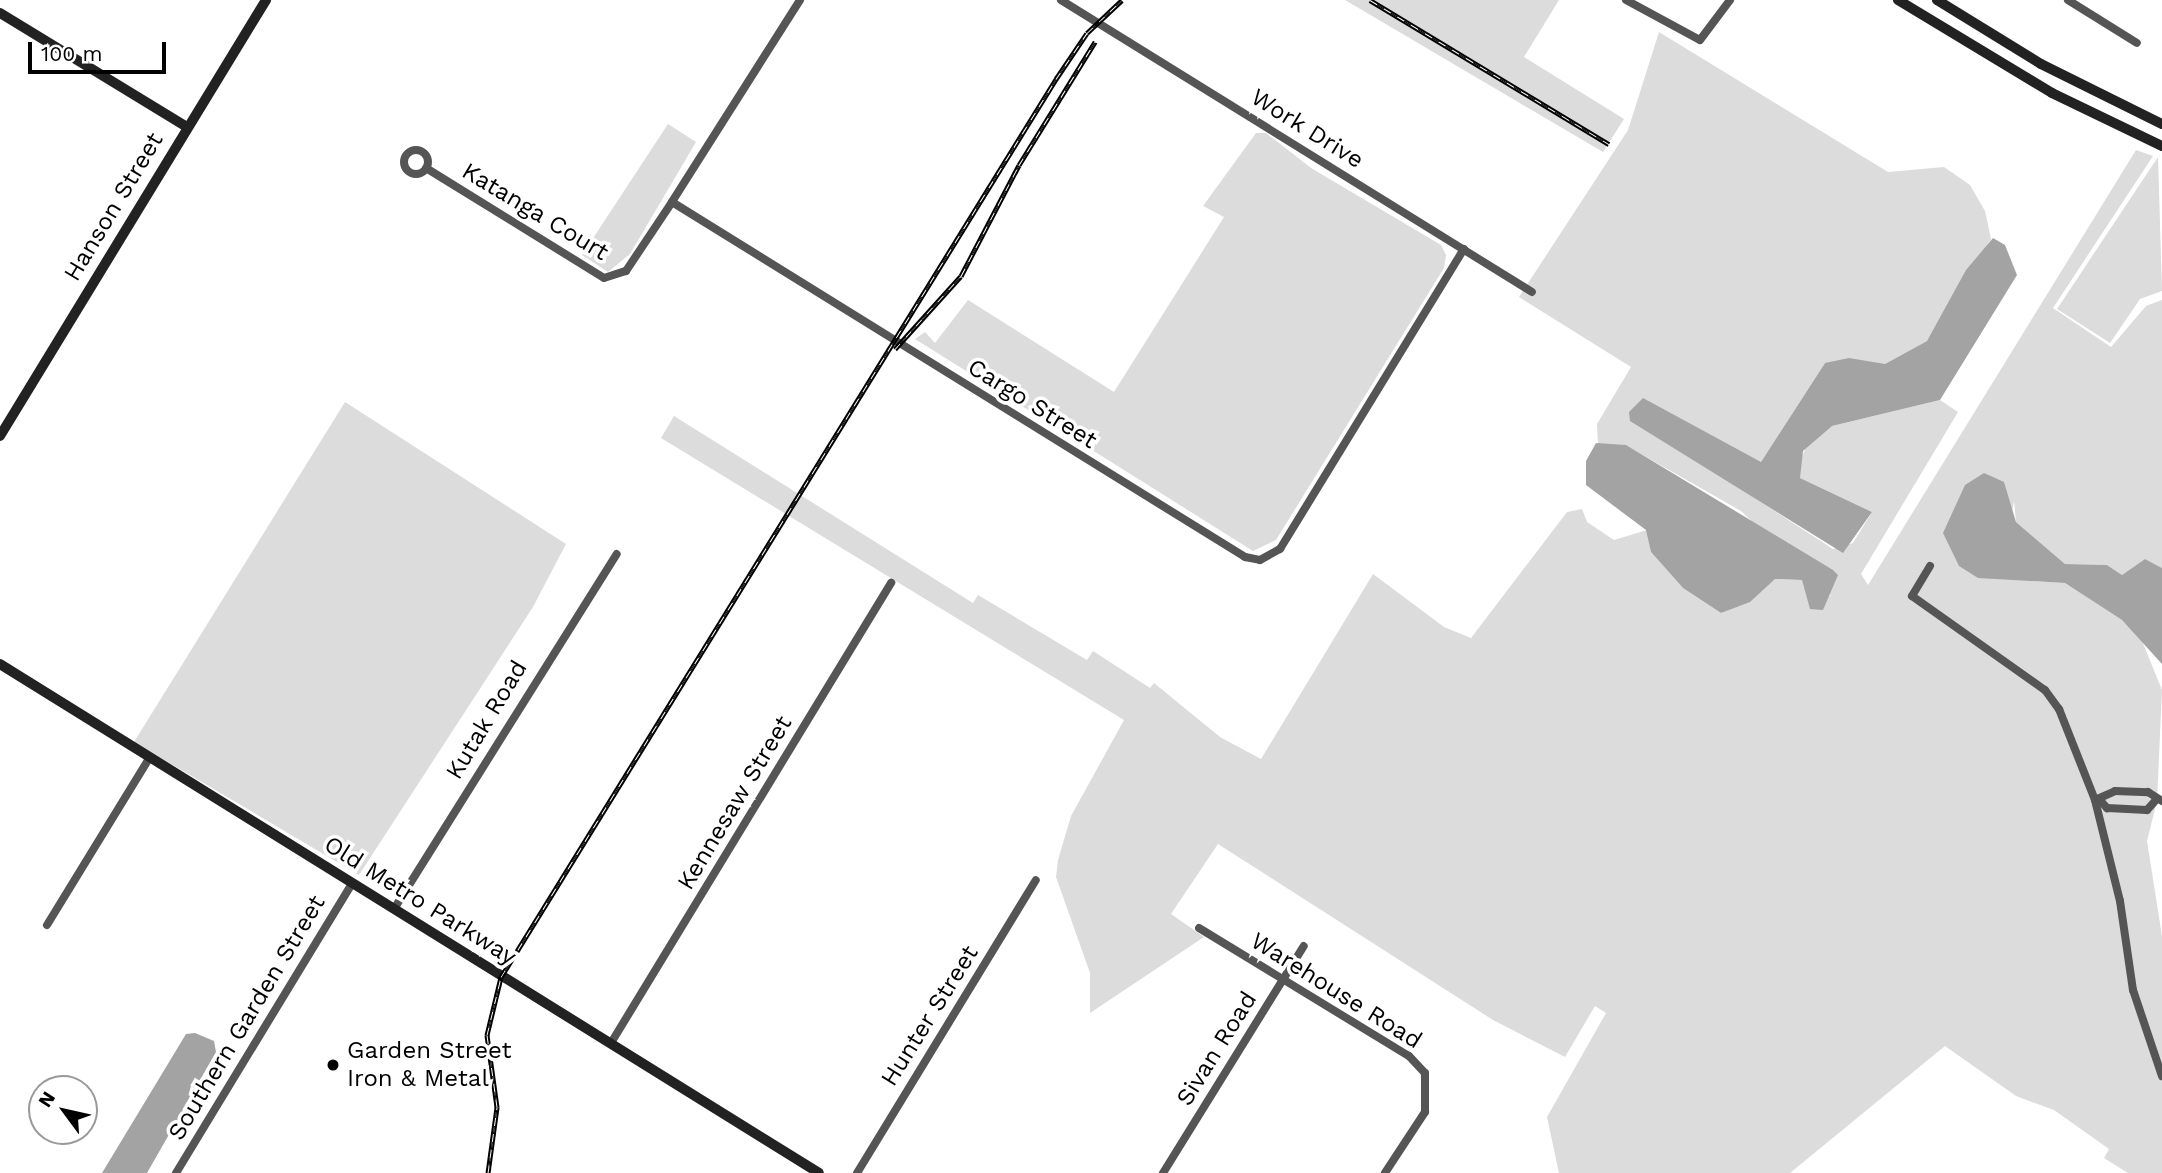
<!DOCTYPE html>
<style>
body{margin:0}
#map{position:relative;width:2162px;height:1173px;overflow:hidden;background:#fff;font-family:"Work Sans",sans-serif}
div>[style]{position:absolute}
.green>*{inset:0;background:#dcdcdc}
.water>*{inset:0;background:#a3a3a3}
.street>*{height:8px;margin:-4px;padding:0 4px;transform-origin:4px;border-radius:4px;background:#555}
.street>.ring{margin:-4px;padding:0;box-sizing:content-box;background:none;border:8px solid #555;border-radius:50%}
.secondary>*{height:10px;margin:-5px;padding:0 5px;transform-origin:5px;border-radius:5px;background:#222}
.rail>*{height:5px;margin-top:-2.5px;transform-origin:0;background:repeating-linear-gradient(90deg,#fff 0 8px,#000 0 16px);box-sizing:border-box;border-block:2px solid #000}
.dots>*{width:19px;height:19px;translate:-50% -50%;box-sizing:border-box;border:4px solid #fff;border-radius:50%}
span{translate:-50% -50%;white-space:nowrap;text-align:center;line-height:1.15;-webkit-text-stroke:7px #fff;paint-order:stroke}
.street-label{font-size:24px;color:#000}
.poi-label{font-size:24px;color:#000}
.left{translate:0 -50%;text-align:left}
.north{position:absolute;left:28px;top:1075px;width:70px;height:70px;box-sizing:border-box;background:#fff;border:2px solid #999;border-radius:50%;rotate:303deg;font-size:19px;font-weight:700;line-height:28px;text-align:center;color:#000}
.north::after{content:'';display:block;margin:auto;width:24px;height:32px;background:#000;clip-path:polygon(50% 0,100% 100%,50% 72%,0 100%)}
.scale{position:absolute;left:28px;top:42px;width:138px;height:32px;box-sizing:border-box;border:4px solid #000;border-top:0;padding-left:9px;font-size:21px;line-height:24px;white-space:nowrap;color:#000;-webkit-text-stroke:5px #fff;paint-order:stroke}
</style>
<div id="map">
<div class="green">
<i style="clip-path:polygon(1345px 0,1559px 0,1524px 57px,1624px 119px,1603px 152px)"></i>
<i style="clip-path:polygon(1659px 32px,1888px 172px,1944px 167px,1970px 185px,1985px 211px,1991px 239px,1927px 341px,1885px 364px,1825px 363px,1761px 462px,1691px 428px,1701px 463px,1833px 549px,1853px 543px,1872px 512px,1800px 478px,1798px 464px,1811px 438px,1832px 426px,1940px 400px,1958px 412px,1861px 574px,1868px 585px,2136px 150px,2153px 156px,2053px 308px,2111px 347px,2146px 306px,2162px 300px,2162px 568px,2145px 559px,2122px 575px,2107px 565px,2065px 564px,2016px 522px,2014px 501px,2001px 579px,2065px 583px,2122px 620px,2140px 636px,2162px 690px,2157px 801px,2147px 841px,2162px 936px,2162px 1173px,2128px 1173px,2104px 1158px,2109px 1149px,2054px 1110px,2016px 1096px,1945px 1046px,1790px 1173px,1559px 1173px,1547px 1117px,1606px 1013px,1595px 1006px,1565px 1057px,1493px 1020px,1218px 844px,1171px 914px,1204px 937px,1090px 1013px,1090px 973px,1056px 877px,1058px 860px,1071px 816px,1124px 720px,661px 438px,674px 416px,973px 603px,978px 595px,1087px 660px,1093px 651px,1150px 688px,1154px 683px,1220px 737px,1261px 759px,1373px 574px,1444px 627px,1471px 638px,1567px 512px,1582px 509px,1587px 522px,1614px 540px,1647px 530px,1651px 552px,1683px 588px,1721px 613px,1750px 601px,1775px 579px,1802px 580px,1832px 597px,1741px 511px,1627px 446px,1598px 444px,1597px 424px,1631px 367px,1519px 297px,1628px 130px)"></i>
<i style="clip-path:polygon(668px 124px,696px 142px,630px 254px,608px 272px,582px 255px)"></i>
<i style="clip-path:polygon(1256px 133px,1266px 133px,1311px 168px,1441px 245px,1446px 255px,1444px 268px,1276px 540px,1253px 551px,915px 339px,925px 332px,935px 343px,968px 300px,1114px 392px,1224px 217px,1203px 206px)"></i>
<i style="clip-path:polygon(2158px 157px,2162px 291px,2140px 299px,2110px 343px,2057px 309px)"></i>
<i style="clip-path:polygon(345px 402px,566px 544px,533px 607px,359px 875px,134px 742px)"></i>
</div>
<div class="water">
<i style="clip-path:polygon(1993px 238px,2005px 245px,2017px 275px,1940px 400px,1832px 426px,1803px 451px,1800px 478px,1872px 512px,1843px 553px,1630px 421px,1629px 412px,1643px 398px,1761px 462px,1825px 363px,1849px 358px,1885px 364px,1927px 341px,1966px 270px)"></i>
<i style="clip-path:polygon(1596px 443px,1626px 445px,1833px 570px,1838px 575px,1823px 610px,1810px 609px,1802px 580px,1775px 579px,1750px 602px,1721px 613px,1683px 588px,1651px 552px,1646px 530px,1586px 485px,1586px 461px)"></i>
<i style="clip-path:polygon(1984px 473px,2004px 482px,2016px 522px,2065px 564px,2107px 565px,2122px 575px,2145px 559px,2162px 568px,2162px 664px,2122px 620px,2065px 583px,1978px 578px,1959px 566px,1943px 533px,1965px 485px)"></i>
<i style="clip-path:polygon(195px 1033px,214px 1041px,216px 1052px,147px 1173px,102px 1173px,186px 1034px)"></i>
</div>
<div class="street">
<i style="left:800px;top:0;width:239px;rotate:122.4deg"></i>
<i style="left:672px;top:202px;width:674px;rotate:31.78deg"></i>
<i style="left:1245px;top:557px;width:15px;rotate:11deg"></i>
<i style="left:1260px;top:560px;width:23px;rotate:-29deg"></i>
<i style="left:1280px;top:549px;width:352px;rotate:-58.5deg"></i>
<i style="left:1061px;top:0;width:554px;rotate:31.8deg"></i>
<i style="left:1626px;top:0;width:84px;rotate:28.4deg"></i>
<i style="left:1700px;top:40px;width:50px;rotate:-53.1deg"></i>
<i style="left:2068px;top:0;width:81px;rotate:31.9deg"></i>
<i class="ring" style="left:404px;top:150px;width:16px;height:16px"></i>
<i style="left:426px;top:168px;width:209px;rotate:31.7deg"></i>
<i style="left:604px;top:278px;width:23px;rotate:-18deg"></i>
<i style="left:626px;top:271px;width:83px;rotate:-56.3deg"></i>
<i style="left:1930px;top:566px;width:35px;rotate:121deg"></i>
<i style="left:1912px;top:596px;width:163px;rotate:35.3deg"></i>
<i style="left:2045px;top:690px;width:24px;rotate:54deg"></i>
<i style="left:2059px;top:709px;width:98px;rotate:68.4deg"></i>
<i style="left:2095px;top:800px;width:104px;rotate:76.1deg"></i>
<i style="left:2120px;top:901px;width:90px;rotate:81.7deg"></i>
<i style="left:2133px;top:990px;width:91px;rotate:71.4deg"></i>
<i style="left:2095px;top:800px;width:22px;rotate:-24deg"></i>
<i style="left:2115px;top:791px;width:33px;rotate:2deg"></i>
<i style="left:2148px;top:792px;width:17px;rotate:33deg"></i>
<i style="left:2100px;top:800px;width:11px;rotate:49deg"></i>
<i style="left:2107px;top:808px;width:40px;rotate:2.9deg"></i>
<i style="left:2147px;top:810px;width:13px;rotate:-48deg"></i>
<i style="left:394px;top:909px;width:419px;rotate:-57.9deg"></i>
<i style="left:47px;top:925px;width:197px;rotate:-58.5deg"></i>
<i style="left:1199px;top:928px;width:246px;rotate:31.4deg"></i>
<i style="left:1409px;top:1056px;width:23px;rotate:47deg"></i>
<i style="left:1425px;top:1073px;width:39px;rotate:90deg"></i>
<i style="left:1425px;top:1112px;width:73px;rotate:123.3deg"></i>
<i style="left:611px;top:1043px;width:539px;rotate:-58.67deg"></i>
<i style="left:176px;top:1173px;width:339px;rotate:-58.7deg"></i>
<i style="left:857px;top:1173px;width:343px;rotate:-58.6deg"></i>
<i style="left:1163px;top:1173px;width:267px;rotate:-58.2deg"></i>
</div>
<div class="secondary">
<i style="left:1898px;top:0;width:180px;rotate:31.1deg"></i>
<i style="left:2052px;top:93px;width:122px;rotate:25.7deg"></i>
<i style="left:1937px;top:0;width:122px;rotate:31.6deg"></i>
<i style="left:2041px;top:64px;width:135px;rotate:26.4deg"></i>
<i style="left:0;top:13px;width:219px;rotate:31.4deg"></i>
<i style="left:0;top:436px;width:511px;rotate:-58.61deg"></i>
<i style="left:0;top:664px;width:964px;rotate:31.86deg"></i>
</div>
<div class="rail">
<i style="left:1370px;top:0;width:279px;rotate:31.1deg"></i>
<i style="left:895px;top:349px;width:98px;rotate:-47.9deg"></i>
<i style="left:961px;top:276px;width:125px;rotate:-62.4deg"></i>
<i style="left:1019px;top:165px;width:145px;rotate:-58.3deg"></i>
<i style="left:488px;top:1173px;width:67px;rotate:-82.2deg"></i>
<i style="left:497px;top:1107px;width:73px;rotate:-97.9deg"></i>
<i style="left:487px;top:1035px;width:60px;rotate:-76.4deg"></i>
<i style="left:501px;top:977px;width:1056px;rotate:-58.28deg"></i>
<i style="left:1056px;top:79px;width:55px;rotate:-56deg"></i>
<i style="left:1087px;top:33px;width:48px;rotate:-43.3deg"></i>
</div>
<div class="dots">
<i style="left:333px;top:1065px;background:#000"></i>
</div>
<div class="street-label">
<span style="left:1307px;top:129px;rotate:32deg">Work Drive</span>
<span style="left:114px;top:207px;rotate:-59deg">Hanson Street</span>
<span style="left:535px;top:212px;rotate:31deg">Katanga Court</span>
<span style="left:1032px;top:404px;rotate:32deg">Cargo Street</span>
<span style="left:487px;top:720px;rotate:-59deg">Kutak Road</span>
<span style="left:735px;top:803px;rotate:-59deg">Kennesaw Street</span>
<span style="left:420px;top:901px;rotate:32deg">Old Metro Parkway</span>
<span style="left:1336px;top:991px;rotate:32deg">Warehouse Road</span>
<span style="left:930px;top:1016px;rotate:-58deg">Hunter Street</span>
<span style="left:247px;top:1018px;rotate:-59deg">Southern Garden Street</span>
<span style="left:1217px;top:1049px;rotate:-58deg">Sivan Road</span>
</div>
<div class="poi-label">
<span class="left" style="left:347px;top:1065px">Garden Street<br>Iron &amp; Metal</span>
</div>
<div class="north">N</div>
<div class="scale">100 m</div>
</div>
